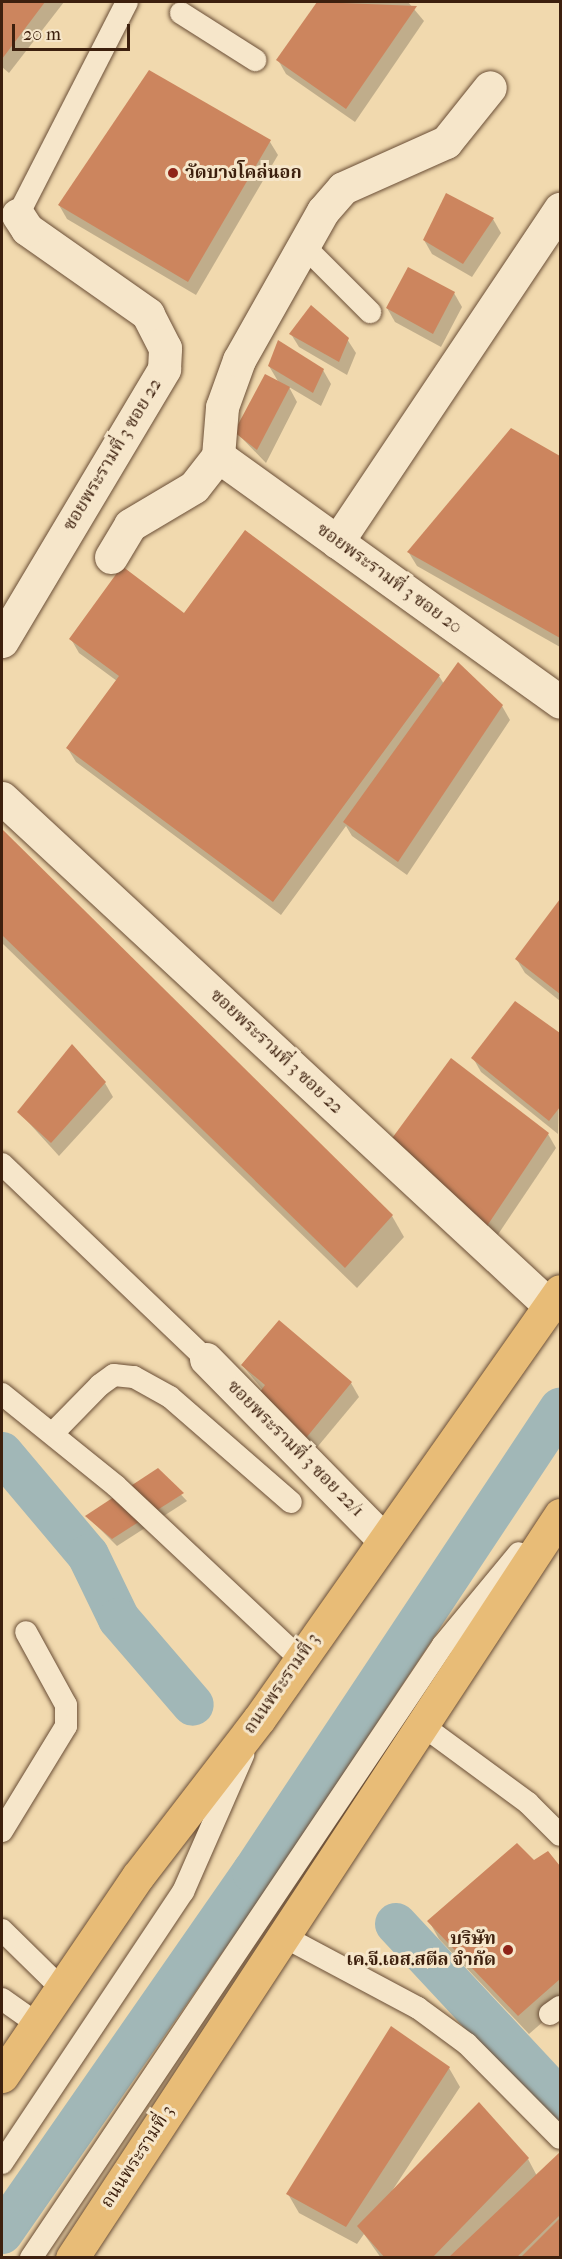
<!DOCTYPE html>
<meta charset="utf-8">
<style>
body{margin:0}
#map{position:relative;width:562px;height:2259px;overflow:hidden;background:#f1d9ae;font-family:"IM FELL French Canon","Noto Serif Thai",serif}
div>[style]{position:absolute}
.shadow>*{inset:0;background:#0003}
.canal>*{height:42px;margin:-21px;padding:0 21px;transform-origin:21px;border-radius:21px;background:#a1b7b7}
.building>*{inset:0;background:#cc855e}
.roads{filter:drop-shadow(0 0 2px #6a4e36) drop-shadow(0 0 2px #6a4e36)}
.service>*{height:22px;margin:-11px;padding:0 11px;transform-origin:11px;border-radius:11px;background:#f6e6ca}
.minor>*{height:33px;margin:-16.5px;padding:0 16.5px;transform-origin:16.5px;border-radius:16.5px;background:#f6e6ca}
.primary>*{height:33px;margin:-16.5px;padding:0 16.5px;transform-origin:16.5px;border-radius:16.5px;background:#e8bc77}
.dots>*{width:16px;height:16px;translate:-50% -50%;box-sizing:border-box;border:3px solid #f6e6ca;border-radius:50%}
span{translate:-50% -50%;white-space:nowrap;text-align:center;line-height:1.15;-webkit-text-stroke:6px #f6e6ca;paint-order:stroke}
.poi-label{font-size:18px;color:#3d200e;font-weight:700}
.left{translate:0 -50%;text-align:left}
.right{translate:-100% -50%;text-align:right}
.street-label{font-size:18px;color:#3d200e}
.frame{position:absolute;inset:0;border:3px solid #3d200e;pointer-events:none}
.scale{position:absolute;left:12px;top:24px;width:118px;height:27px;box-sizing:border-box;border:3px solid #3d200e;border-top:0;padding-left:8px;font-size:18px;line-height:21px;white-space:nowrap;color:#3d200e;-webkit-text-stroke:4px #f6e6ca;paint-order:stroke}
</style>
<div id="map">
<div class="shadow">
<i style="clip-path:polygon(2px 2px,64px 2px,9px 73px,2px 67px)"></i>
<i style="clip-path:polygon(318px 2px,408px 2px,424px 21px,355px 122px,286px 74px,278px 60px)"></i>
<i style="clip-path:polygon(270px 142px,278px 155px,196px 295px,67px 219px,59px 205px)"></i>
<i style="clip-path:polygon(493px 219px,501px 233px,472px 277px,432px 254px,424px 240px)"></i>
<i style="clip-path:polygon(454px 293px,462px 307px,441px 347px,395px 322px,387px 308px)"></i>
<i style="clip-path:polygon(291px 334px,347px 339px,356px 353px,347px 375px,299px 347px)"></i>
<i style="clip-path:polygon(269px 366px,323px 370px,331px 384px,321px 406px,289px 387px,297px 402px,266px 463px,236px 432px,279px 383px)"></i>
<i style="clip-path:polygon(512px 430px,560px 458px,560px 647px,417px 566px,409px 553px)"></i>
<i style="clip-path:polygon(185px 615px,439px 676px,444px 684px,502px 706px,510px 720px,407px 875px,352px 836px,346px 826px,281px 915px,76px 762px,68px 749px,117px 681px,79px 653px,71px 639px)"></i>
<i style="clip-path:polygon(2px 831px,392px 1216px,404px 1237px,357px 1288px,2px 943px)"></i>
<i style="clip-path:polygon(560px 902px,560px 1001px,525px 973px,517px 960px)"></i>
<i style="clip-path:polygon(516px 1003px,560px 1035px,558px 1134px,481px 1072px,473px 1058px)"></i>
<i style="clip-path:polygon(105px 1083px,113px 1097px,59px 1156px,19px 1112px)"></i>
<i style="clip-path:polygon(548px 1134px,556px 1148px,495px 1239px,392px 1141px)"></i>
<i style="clip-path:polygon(279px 1322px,351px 1383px,359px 1397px,314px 1451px,242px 1365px)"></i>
<i style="clip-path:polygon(158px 1470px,187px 1501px,117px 1546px,87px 1516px)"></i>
<i style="clip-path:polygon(548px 1853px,560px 1868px,560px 2007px,529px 2034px,439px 1939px,429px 1921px)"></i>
<i style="clip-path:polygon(391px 2029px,449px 2068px,460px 2087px,392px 2191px,528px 2159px,537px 2176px,560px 2154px,560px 2258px,381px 2258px,364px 2234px,357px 2244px,299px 2213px,288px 2194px)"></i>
</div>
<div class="canal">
<i style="left:2px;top:1453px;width:133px;rotate:49.9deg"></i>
<i style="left:88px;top:1555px;width:71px;rotate:64.2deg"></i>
<i style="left:119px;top:1619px;width:113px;rotate:49.3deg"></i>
<i style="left:396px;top:1924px;width:241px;rotate:47deg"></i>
<i style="left:2px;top:2233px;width:440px;rotate:-55.2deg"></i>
<i style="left:253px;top:1872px;width:556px;rotate:-56.45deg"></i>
</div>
<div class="building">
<i style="clip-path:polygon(2px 2px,45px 2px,2px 59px)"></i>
<i style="clip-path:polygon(317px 2px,417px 6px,346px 109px,276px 60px)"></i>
<i style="clip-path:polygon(149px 70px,271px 140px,188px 282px,58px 205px)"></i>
<i style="clip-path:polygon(446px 193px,494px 218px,463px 264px,423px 240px)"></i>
<i style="clip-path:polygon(408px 267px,455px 292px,433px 334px,386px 308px)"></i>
<i style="clip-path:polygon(311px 305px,349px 338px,339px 362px,289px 334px)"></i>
<i style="clip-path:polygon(278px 340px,324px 369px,313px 393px,268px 366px)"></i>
<i style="clip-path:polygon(265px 374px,290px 387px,257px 450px,234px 432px)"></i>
<i style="clip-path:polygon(511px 428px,560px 456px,560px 638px,407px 552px)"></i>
<i style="clip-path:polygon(245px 530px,440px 675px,273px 902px,66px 748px,119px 676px,69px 639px,122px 566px,184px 613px)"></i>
<i style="clip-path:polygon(458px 662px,503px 705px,398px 862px,343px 822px)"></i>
<i style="clip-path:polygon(2px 829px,393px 1215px,345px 1268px,2px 935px)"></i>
<i style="clip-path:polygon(560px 899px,560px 994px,515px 959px)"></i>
<i style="clip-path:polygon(515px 1001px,560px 1033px,560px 1107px,549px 1121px,471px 1058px)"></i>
<i style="clip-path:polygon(72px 1044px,106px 1082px,51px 1143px,17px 1112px)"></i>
<i style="clip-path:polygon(451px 1058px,549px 1133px,487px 1226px,390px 1141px)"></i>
<i style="clip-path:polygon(279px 1320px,352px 1382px,306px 1438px,256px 1397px,265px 1385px,241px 1365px)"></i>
<i style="clip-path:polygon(158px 1468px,184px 1493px,112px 1539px,85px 1516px)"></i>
<i style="clip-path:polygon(517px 1843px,534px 1860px,548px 1851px,560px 1866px,560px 1979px,518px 2016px,427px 1921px)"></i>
<i style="clip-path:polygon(391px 2026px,450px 2067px,346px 2227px,286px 2194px)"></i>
<i style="clip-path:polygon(479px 2102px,529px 2158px,432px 2258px,385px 2258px,357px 2226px)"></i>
<i style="clip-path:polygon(560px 2152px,560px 2215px,516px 2258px,448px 2258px)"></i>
<i style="clip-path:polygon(560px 2218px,560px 2258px,520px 2258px)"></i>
</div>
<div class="roads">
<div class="service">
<i style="left:181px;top:13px;width:88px;rotate:32.4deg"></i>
<i style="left:18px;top:215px;width:239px;rotate:-62.9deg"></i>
<i style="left:303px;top:245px;width:95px;rotate:45deg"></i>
<i style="left:2px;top:1164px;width:282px;rotate:43.7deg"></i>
<i style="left:2px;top:1394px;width:146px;rotate:38.9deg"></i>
<i style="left:116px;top:1486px;width:251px;rotate:43.2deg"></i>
<i style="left:53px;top:1433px;width:67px;rotate:-45.6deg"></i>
<i style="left:100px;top:1385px;width:17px;rotate:-36deg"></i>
<i style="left:114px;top:1375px;width:20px;rotate:6deg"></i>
<i style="left:134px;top:1377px;width:41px;rotate:29.1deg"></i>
<i style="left:170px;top:1397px;width:160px;rotate:41deg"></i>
<i style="left:422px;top:1725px;width:132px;rotate:36.3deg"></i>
<i style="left:528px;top:1803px;width:45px;rotate:45deg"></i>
<i style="left:2px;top:1831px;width:123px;rotate:-58.6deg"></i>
<i style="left:66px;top:1726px;width:21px;rotate:-90deg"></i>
<i style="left:66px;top:1705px;width:83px;rotate:-118.7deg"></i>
<i style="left:2px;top:1930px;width:81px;rotate:44.5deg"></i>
<i style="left:283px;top:1936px;width:153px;rotate:28.1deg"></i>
<i style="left:418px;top:2008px;width:61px;rotate:36.3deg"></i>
<i style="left:467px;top:2044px;width:132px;rotate:45.3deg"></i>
<i style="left:2px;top:1999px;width:42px;rotate:35.2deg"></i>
<i style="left:550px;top:2014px;width:12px;rotate:-35deg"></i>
<i style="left:2px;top:2163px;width:326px;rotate:-56.3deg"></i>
<i style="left:183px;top:1892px;width:150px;rotate:-66.3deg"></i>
<i style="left:31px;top:2258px;width:739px;rotate:-56.09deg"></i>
<i style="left:443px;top:1645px;width:119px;rotate:-50.4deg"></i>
</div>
<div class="minor">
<i style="left:218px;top:456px;width:421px;rotate:35.7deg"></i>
<i style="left:337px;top:542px;width:401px;rotate:-56.2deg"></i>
<i style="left:111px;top:557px;width:37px;rotate:-59deg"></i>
<i style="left:130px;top:525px;width:74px;rotate:-30.7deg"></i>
<i style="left:194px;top:487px;width:39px;rotate:-52deg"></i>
<i style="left:218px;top:456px;width:49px;rotate:-85.3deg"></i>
<i style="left:222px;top:407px;width:50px;rotate:-70.1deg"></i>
<i style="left:239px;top:360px;width:171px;rotate:-60.6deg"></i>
<i style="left:323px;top:211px;width:30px;rotate:-49deg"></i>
<i style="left:343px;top:188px;width:113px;rotate:-24.1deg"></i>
<i style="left:446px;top:142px;width:70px;rotate:-51.3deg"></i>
<i style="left:2px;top:641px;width:317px;rotate:-59.2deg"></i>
<i style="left:164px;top:369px;width:21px;rotate:-87deg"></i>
<i style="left:165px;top:348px;width:38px;rotate:-117deg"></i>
<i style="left:148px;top:314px;width:148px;rotate:-144.9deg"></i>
<i style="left:27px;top:229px;width:17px;rotate:-123deg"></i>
<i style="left:2px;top:798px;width:747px;rotate:42.83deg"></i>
<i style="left:206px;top:1359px;width:252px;rotate:45.5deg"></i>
</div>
<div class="primary">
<i style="left:2px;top:2076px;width:242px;rotate:-55.8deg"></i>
<i style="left:138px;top:1876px;width:198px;rotate:-52.4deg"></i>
<i style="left:259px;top:1719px;width:523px;rotate:-54.88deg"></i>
<i style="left:72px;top:2258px;width:889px;rotate:-56.7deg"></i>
</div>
</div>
<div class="dots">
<i style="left:173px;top:173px;background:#8f2418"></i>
<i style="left:508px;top:1950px;background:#8f2418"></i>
</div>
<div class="poi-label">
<span class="left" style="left:185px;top:173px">วัดบางโคล่นอก</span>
<span class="right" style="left:496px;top:1950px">บริษัท<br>เค.จี.เอส.สตีล จำกัด</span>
</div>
<div class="street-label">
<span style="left:113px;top:455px;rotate:-59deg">ซอยพระรามที่ 3 ซอย 22</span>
<span style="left:389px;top:579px;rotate:36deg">ซอยพระรามที่ 3 ซอย 20</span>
<span style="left:276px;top:1052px;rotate:43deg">ซอยพระรามที่ 3 ซอย 22</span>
<span style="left:295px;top:1449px;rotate:45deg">ซอยพระรามที่ 3 ซอย 22/1</span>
<span style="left:282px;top:1684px;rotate:-55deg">ถนนพระรามที่ 3</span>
<span style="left:138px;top:2157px;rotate:-57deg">ถนนพระรามที่ 3</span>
</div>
<div class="frame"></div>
<div class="scale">20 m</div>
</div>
